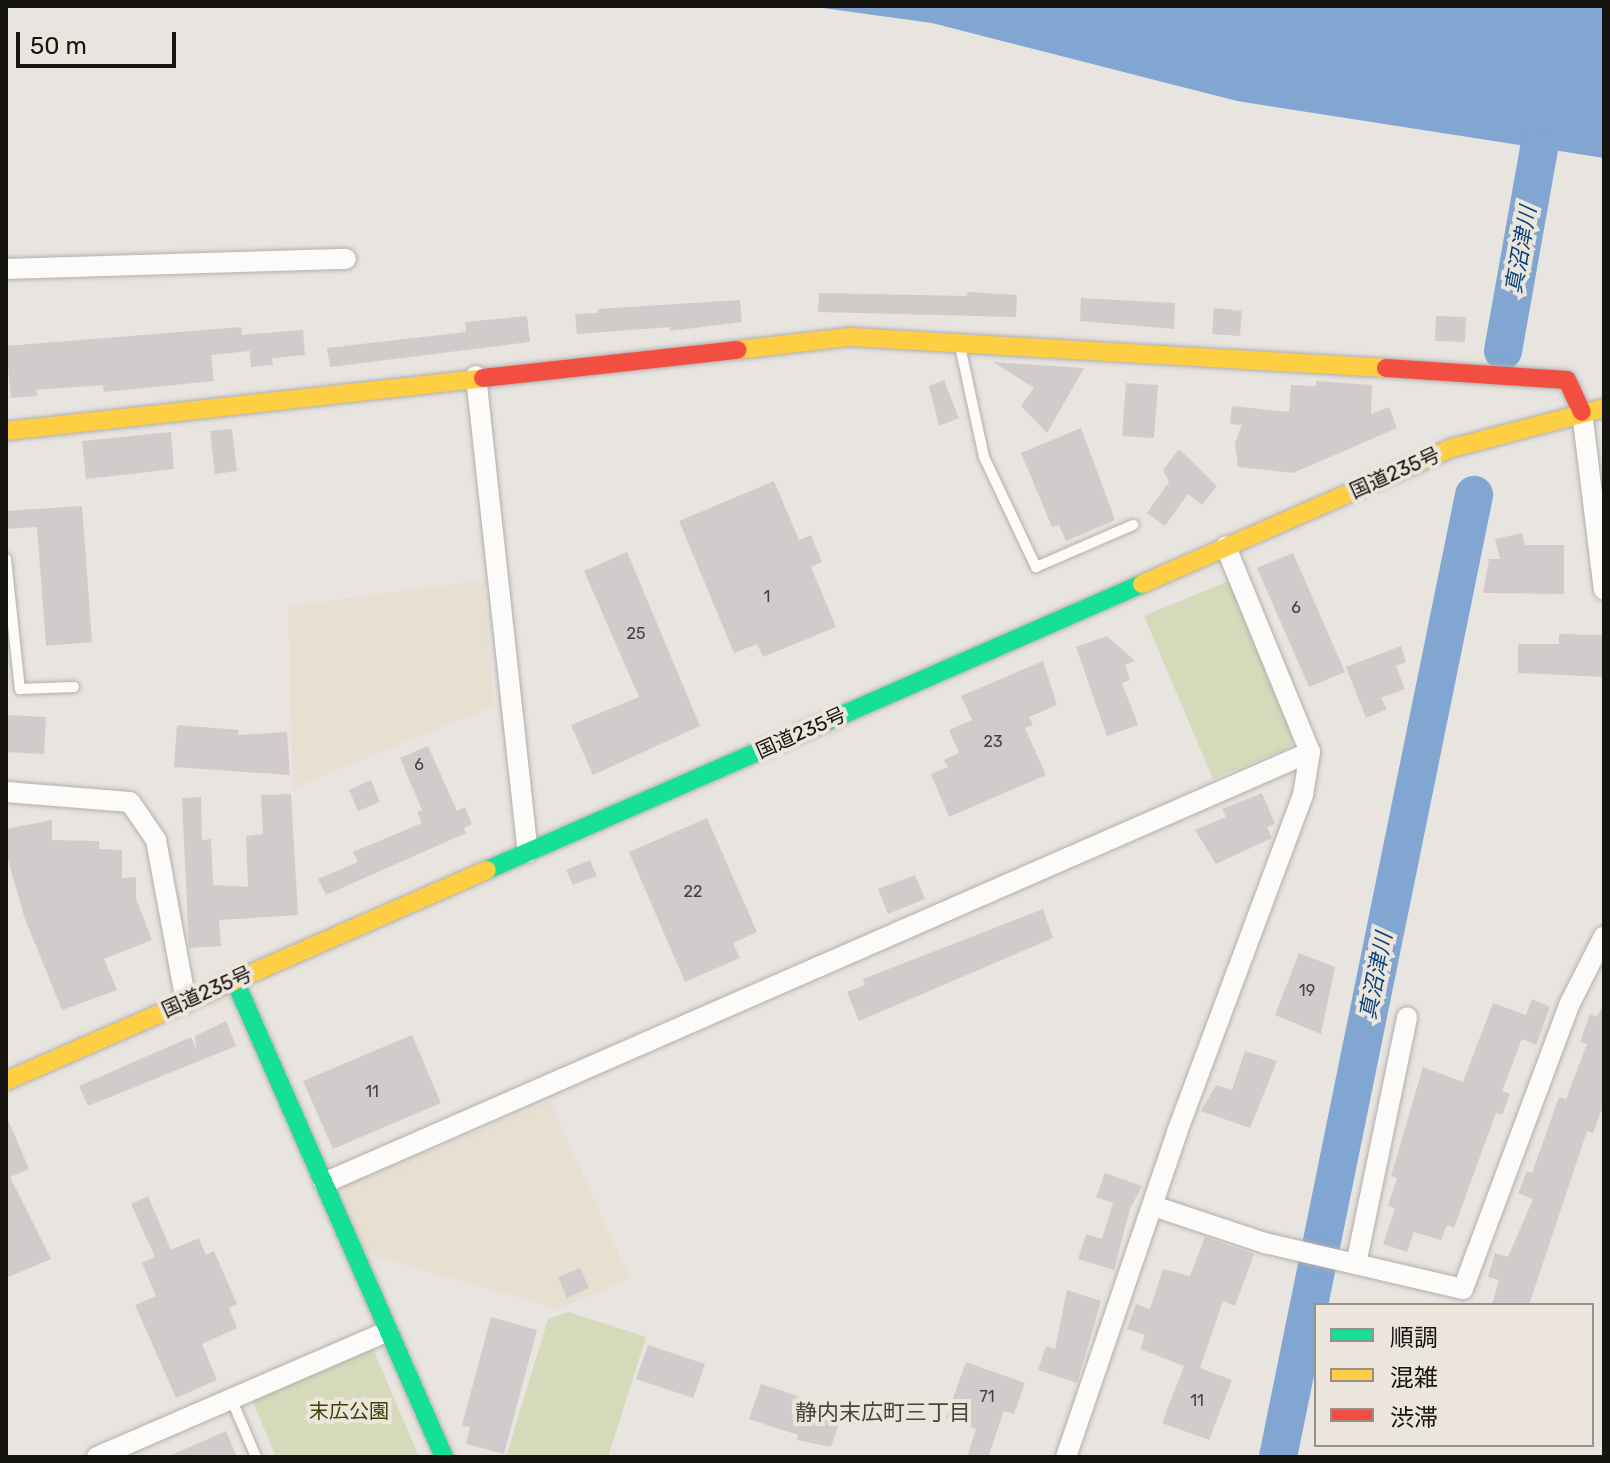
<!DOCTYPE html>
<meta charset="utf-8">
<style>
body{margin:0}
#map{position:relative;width:1610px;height:1463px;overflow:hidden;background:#e8e4e0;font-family:Rubik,"Noto Sans JP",sans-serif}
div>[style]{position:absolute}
.industrial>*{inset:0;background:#e7dfd2}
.green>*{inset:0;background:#d5dabb}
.water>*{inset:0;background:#82a6d2}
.river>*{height:38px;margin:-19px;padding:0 19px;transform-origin:19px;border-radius:19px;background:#82a6d2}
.building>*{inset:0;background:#cfcccb}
.roads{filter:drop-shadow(0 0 2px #b2afac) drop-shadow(0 0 2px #b2afac)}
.lane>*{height:10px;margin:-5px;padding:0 5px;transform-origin:5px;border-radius:5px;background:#fcfbfa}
.street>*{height:20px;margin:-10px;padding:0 10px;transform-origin:10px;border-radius:10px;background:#fcfbfa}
.fast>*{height:18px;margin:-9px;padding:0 9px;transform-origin:9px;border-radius:9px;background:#16e098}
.slow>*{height:18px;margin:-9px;padding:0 9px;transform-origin:9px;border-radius:9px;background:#ffcf43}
.jam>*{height:18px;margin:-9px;padding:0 9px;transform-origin:9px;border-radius:9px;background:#f24e42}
span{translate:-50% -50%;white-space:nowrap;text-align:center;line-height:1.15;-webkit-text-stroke:8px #ebe5dc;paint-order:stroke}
.number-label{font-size:16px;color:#444240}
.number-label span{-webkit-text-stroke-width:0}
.street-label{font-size:20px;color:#161411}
.park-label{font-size:20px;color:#3a4300}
.water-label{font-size:22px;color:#05427d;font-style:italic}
.neighbourhood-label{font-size:22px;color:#49443d}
.frame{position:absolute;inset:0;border:8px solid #161411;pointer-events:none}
.legend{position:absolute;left:1314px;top:1303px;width:280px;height:144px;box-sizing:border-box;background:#ebe5dc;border:2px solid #96918b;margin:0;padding:10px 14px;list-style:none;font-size:24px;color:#161411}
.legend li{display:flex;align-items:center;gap:16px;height:40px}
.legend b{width:40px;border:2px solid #96918b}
.scale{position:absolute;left:16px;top:32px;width:160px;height:36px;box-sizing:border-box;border:4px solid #161411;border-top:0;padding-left:10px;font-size:24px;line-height:28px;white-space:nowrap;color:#161411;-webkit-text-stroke:6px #ebe5dc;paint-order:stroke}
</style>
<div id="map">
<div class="industrial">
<i style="clip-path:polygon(484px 580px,494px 706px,293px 788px,288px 606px)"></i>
<i style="clip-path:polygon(550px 1101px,630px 1279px,558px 1309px,367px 1254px,340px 1187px)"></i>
</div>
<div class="green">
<i style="clip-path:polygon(1231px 580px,1295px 735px,1289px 748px,1213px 779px,1144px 616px)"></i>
<i style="clip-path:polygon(569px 1312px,646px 1337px,608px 1457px,506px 1457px,548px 1319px)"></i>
<i style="clip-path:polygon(373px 1349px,419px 1457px,276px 1457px,252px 1400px)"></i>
</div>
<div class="water">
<i style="clip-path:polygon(808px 6px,1604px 6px,1604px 158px,1237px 101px,932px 23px)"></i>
</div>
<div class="river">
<i style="left:1503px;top:351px;width:205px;rotate:-79.9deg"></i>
<i style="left:1278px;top:1457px;width:982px;rotate:-78.48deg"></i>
</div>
<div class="building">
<i style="clip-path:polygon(968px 292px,1017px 295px,1016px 317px,818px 312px,819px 293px,967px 296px)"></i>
<i style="clip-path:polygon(1081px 298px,1175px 303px,1174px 329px,1080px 321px)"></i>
<i style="clip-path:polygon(740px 300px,742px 322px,670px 331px,670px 327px,577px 334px,575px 314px,598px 313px,598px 309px)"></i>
<i style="clip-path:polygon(1214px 308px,1242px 311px,1240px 336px,1212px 334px)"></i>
<i style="clip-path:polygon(527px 316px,530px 342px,330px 367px,327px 348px,466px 332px,465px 322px)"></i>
<i style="clip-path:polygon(1436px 316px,1466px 317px,1465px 342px,1435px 341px)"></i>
<i style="clip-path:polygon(241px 327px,242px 335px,303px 330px,305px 355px,272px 358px,273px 365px,251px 367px,250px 351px,211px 355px,214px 381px,104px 392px,103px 385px,36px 390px,37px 396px,11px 398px,6px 346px)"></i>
<i style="clip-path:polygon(993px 362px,1084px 368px,1047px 433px,1021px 406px,1034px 388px)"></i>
<i style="clip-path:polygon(944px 380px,959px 418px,939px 426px,929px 386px)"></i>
<i style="clip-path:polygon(1316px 381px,1372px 385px,1371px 414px,1389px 407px,1397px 428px,1293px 473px,1238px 467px,1235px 443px,1242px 425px,1230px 424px,1232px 406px,1289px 412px,1291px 385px,1316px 386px)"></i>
<i style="clip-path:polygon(1126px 383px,1158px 385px,1154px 438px,1122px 436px)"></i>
<i style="clip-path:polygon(1081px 428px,1115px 520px,1066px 541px,1059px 525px,1052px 527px,1021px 453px)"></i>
<i style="clip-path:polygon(232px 429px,237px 471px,215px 474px,210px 431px)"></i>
<i style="clip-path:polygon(171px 432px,174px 469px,86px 479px,82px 441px)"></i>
<i style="clip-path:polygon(1179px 449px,1217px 486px,1202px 505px,1188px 494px,1165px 526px,1147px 513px,1169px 482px,1163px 470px)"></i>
<i style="clip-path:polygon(774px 481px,799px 540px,811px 535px,822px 562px,811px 567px,836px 627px,763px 657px,757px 644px,734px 653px,679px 521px)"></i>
<i style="clip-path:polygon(82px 506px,92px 642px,46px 646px,37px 527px,6px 529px,6px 511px)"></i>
<i style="clip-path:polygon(1522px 533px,1525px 545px,1564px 545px,1564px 594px,1483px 593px,1489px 559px,1500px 559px,1495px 539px)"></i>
<i style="clip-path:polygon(627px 552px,700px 726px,593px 775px,571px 725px,639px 697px,584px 571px)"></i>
<i style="clip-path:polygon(1293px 553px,1345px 672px,1309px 687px,1257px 568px)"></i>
<i style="clip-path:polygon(1559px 634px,1604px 635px,1604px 677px,1518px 673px,1518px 644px,1559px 644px)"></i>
<i style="clip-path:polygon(1107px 636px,1135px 661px,1125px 665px,1130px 680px,1122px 683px,1138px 725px,1107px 736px,1076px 647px)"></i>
<i style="clip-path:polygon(1401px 646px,1406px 662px,1396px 666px,1405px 689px,1381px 698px,1387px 709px,1366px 718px,1346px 667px)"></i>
<i style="clip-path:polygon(1043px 661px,1057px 705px,1029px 717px,1033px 725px,1025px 728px,1046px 775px,949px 817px,931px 774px,948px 767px,944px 760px,959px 753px,949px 730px,972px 720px,961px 696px)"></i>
<i style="clip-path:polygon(6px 715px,46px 717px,44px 754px,6px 752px)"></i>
<i style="clip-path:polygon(177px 725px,239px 730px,238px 735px,287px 732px,290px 775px,174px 767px)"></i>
<i style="clip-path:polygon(428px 746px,457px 811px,465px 807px,472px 824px,464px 828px,466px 833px,326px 895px,318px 879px,358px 862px,353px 852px,422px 823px,417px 812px,422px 810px,400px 758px)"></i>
<i style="clip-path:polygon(371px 780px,380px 802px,358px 811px,349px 790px)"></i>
<i style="clip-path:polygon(1262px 793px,1275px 824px,1267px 827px,1272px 838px,1216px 864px,1195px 830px,1226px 817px,1222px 809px)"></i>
<i style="clip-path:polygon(291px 794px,298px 915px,219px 920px,221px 946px,189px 948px,182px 798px,201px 797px,202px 840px,211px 839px,213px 885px,248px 887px,246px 836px,263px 834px,261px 795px)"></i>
<i style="clip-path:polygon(707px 818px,757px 932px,733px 943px,740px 958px,685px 982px,629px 852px)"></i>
<i style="clip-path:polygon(52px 820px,52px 840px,99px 841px,99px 849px,122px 850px,122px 878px,136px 877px,136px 899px,152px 940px,104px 959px,117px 990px,62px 1010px,25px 919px,6px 853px,6px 829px)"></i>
<i style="clip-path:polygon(590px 860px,597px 876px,573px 885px,566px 870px)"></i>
<i style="clip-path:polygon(915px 875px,925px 899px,888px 914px,878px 889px)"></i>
<i style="clip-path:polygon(1043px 909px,1053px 938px,859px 1021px,847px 992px,865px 985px,863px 979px)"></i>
<i style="clip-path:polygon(1299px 953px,1335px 967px,1321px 1034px,1275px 1015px)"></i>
<i style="clip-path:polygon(1532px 999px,1550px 1007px,1536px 1045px,1522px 1039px,1502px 1091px,1510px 1094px,1502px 1115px,1496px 1113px,1454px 1228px,1447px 1225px,1441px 1240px,1414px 1232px,1407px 1252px,1383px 1244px,1395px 1208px,1388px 1206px,1397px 1178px,1391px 1176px,1423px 1067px,1463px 1082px,1493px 1003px,1526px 1015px)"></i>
<i style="clip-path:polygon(1604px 1004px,1604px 1104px,1593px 1133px,1587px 1131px,1529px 1305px,1492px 1305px,1499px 1280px,1488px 1277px,1495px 1253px,1508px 1257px,1533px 1199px,1518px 1193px,1527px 1171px,1532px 1173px,1559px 1097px,1566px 1099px,1587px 1044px,1580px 1042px,1590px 1014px,1597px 1017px)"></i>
<i style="clip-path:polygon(226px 1021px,236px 1046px,88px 1106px,79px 1086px,191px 1037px,196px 1049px,195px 1036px)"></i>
<i style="clip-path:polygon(412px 1035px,441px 1103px,333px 1149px,303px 1081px)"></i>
<i style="clip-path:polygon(1245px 1051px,1277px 1061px,1250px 1128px,1201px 1111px,1216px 1085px,1232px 1090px)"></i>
<i style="clip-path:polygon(6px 1115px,29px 1169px,10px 1177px,51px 1259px,6px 1278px)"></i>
<i style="clip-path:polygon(1105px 1173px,1142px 1186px,1130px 1209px,1114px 1270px,1078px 1259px,1086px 1234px,1102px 1239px,1113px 1203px,1096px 1197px)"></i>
<i style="clip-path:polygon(148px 1196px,171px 1250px,199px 1238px,206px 1255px,214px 1251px,237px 1304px,229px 1308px,237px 1328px,202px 1344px,217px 1380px,176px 1398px,135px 1305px,156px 1296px,142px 1263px,155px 1257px,131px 1204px)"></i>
<i style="clip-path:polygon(1205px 1237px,1254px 1254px,1235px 1306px,1223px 1301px,1200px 1368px,1232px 1380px,1209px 1440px,1162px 1423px,1184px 1366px,1140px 1349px,1145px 1335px,1127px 1329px,1136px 1304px,1150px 1309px,1163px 1269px,1190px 1276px)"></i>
<i style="clip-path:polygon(580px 1268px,589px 1288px,567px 1298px,558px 1277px)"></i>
<i style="clip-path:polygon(1067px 1290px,1101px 1301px,1077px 1383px,1038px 1370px,1046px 1346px,1055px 1349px)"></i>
<i style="clip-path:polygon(491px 1317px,537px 1330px,504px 1454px,466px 1444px,470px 1427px,462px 1425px)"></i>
<i style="clip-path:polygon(648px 1345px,705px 1364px,693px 1398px,636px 1379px)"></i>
<i style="clip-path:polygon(966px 1362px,1025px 1383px,1014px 1414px,1004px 1411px,988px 1457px,967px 1457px,976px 1429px,946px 1418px)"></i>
<i style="clip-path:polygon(761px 1384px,843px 1411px,831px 1447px,797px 1440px,798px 1435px,749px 1419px)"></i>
<i style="clip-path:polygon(226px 1431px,237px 1457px,167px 1457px)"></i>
</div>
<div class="roads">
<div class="lane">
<i style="left:960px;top:346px;width:114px;rotate:77.8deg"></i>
<i style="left:984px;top:457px;width:122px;rotate:64.7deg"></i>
<i style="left:1036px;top:567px;width:106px;rotate:-23.4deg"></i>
<i style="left:6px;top:559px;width:131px;rotate:83.9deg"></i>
<i style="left:20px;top:689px;width:54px;rotate:-2.1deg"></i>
<i style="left:231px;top:1398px;width:64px;rotate:67deg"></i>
</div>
<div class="street">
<i style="left:6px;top:269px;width:340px;rotate:-1.7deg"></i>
<i style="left:476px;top:376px;width:479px;rotate:83.8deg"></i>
<i style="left:1582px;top:412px;width:179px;rotate:83deg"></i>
<i style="left:6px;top:792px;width:124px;rotate:4.6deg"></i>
<i style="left:130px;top:802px;width:46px;rotate:55.6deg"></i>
<i style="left:156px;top:840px;width:165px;rotate:79.5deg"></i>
<i style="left:324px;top:1183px;width:1076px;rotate:-23.61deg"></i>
<i style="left:1153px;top:1206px;width:118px;rotate:18.3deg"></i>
<i style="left:1265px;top:1243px;width:203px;rotate:13.1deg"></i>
<i style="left:1463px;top:1289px;width:303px;rotate:-69.5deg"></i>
<i style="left:1569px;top:1005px;width:77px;rotate:-63.1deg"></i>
<i style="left:1356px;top:1264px;width:252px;rotate:-78.3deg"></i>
<i style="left:97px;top:1457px;width:317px;rotate:-23.4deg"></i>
<i style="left:1066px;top:1457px;width:343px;rotate:-71.1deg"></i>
<i style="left:1177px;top:1132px;width:360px;rotate:-69.5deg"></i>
<i style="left:1303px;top:795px;width:44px;rotate:-80.8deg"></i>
<i style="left:1310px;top:752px;width:222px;rotate:-112.3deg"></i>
</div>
<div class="fast">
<i style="left:487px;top:870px;width:715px;rotate:-23.59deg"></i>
<i style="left:235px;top:981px;width:520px;rotate:66.29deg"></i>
</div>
<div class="slow">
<i style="left:737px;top:350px;width:114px;rotate:-6.6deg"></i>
<i style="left:850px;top:337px;width:537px;rotate:3.31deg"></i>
<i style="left:6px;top:431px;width:480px;rotate:-6.3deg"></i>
<i style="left:1142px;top:584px;width:339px;rotate:-23.7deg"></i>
<i style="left:1452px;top:448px;width:157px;rotate:-14.7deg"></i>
<i style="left:6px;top:1081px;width:525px;rotate:-23.69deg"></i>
</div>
<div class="jam">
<i style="left:1386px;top:368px;width:181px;rotate:3.8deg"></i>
<i style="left:1567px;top:380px;width:35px;rotate:65deg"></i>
<i style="left:483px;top:378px;width:256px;rotate:-6.3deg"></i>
</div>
</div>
<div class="number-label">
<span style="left:767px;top:597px">1</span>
<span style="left:1296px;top:608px">6</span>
<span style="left:636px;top:634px">25</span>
<span style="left:993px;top:742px">23</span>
<span style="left:419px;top:765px">6</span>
<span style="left:693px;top:892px">22</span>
<span style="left:1307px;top:991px">19</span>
<span style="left:372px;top:1092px">11</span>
<span style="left:987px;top:1397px">71</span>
<span style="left:1197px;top:1401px">11</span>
</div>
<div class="street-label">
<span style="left:1395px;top:473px;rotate:-24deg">国道235号</span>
<span style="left:801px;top:733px;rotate:-24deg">国道235号</span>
<span style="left:207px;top:992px;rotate:-24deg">国道235号</span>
</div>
<div class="park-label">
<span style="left:349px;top:1411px">末広公園</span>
</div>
<div class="water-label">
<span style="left:1521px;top:250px;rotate:-80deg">真沼津川</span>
<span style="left:1376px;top:976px;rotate:-79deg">真沼津川</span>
</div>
<div class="neighbourhood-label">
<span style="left:883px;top:1413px">静内末広町三丁目</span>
</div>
<div class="frame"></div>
<ul class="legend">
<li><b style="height:10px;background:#16e098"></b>順調</li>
<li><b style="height:10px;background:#ffcf43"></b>混雑</li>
<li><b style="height:10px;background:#f24e42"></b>渋滞</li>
</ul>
<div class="scale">50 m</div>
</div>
